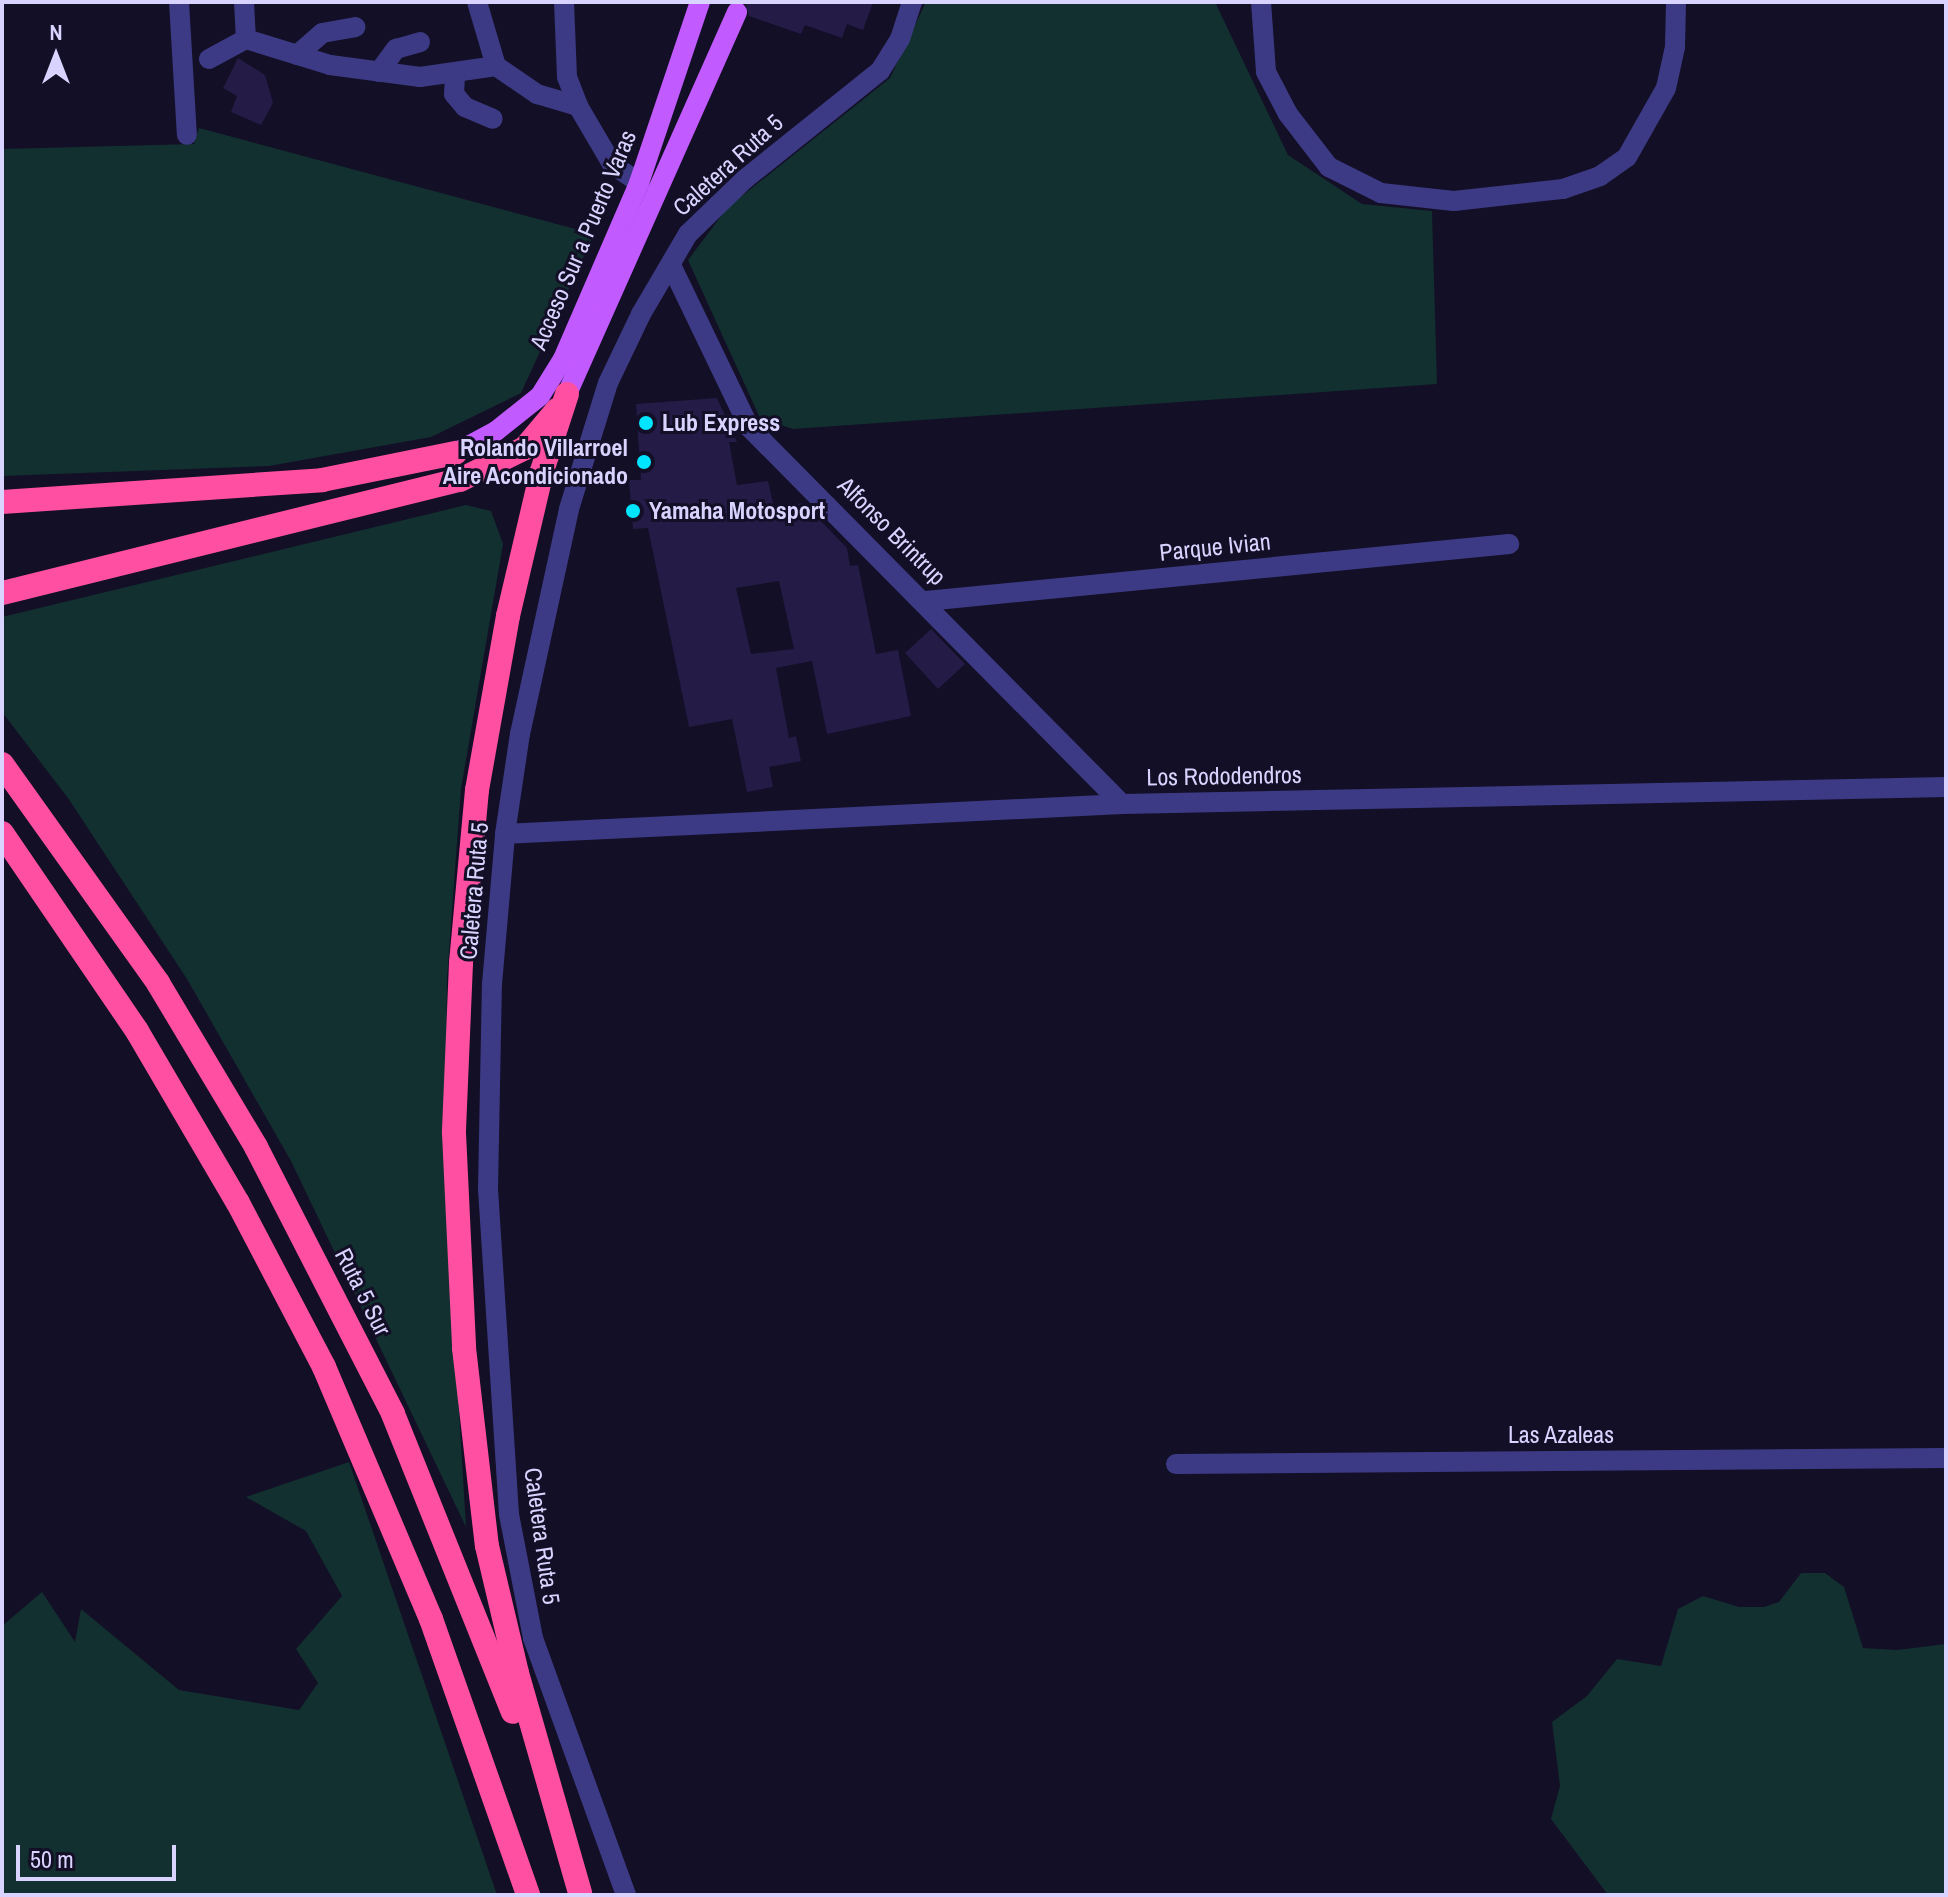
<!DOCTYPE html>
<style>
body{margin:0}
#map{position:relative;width:1948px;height:1897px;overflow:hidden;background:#130f26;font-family:"Archivo Narrow",sans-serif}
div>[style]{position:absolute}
.green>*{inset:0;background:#12302f}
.building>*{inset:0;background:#241b47}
.minor>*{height:20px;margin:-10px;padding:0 10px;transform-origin:10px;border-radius:10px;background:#3d3a85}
.major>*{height:20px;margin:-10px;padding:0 10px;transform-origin:10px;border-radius:10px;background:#c25bff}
.highway>*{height:24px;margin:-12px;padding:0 12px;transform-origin:12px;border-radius:12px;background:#ff4fa3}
.dots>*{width:22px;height:22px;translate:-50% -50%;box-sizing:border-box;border:4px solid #130f26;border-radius:50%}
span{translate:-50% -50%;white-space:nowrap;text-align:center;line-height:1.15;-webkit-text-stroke:6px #130f26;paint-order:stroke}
.street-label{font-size:24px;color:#d9d4ff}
.poi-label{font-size:24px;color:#d9d4ff;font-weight:700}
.left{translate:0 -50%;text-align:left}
.right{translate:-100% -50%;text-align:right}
.frame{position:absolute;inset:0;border:4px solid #d9d4ff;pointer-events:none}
.north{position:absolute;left:16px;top:16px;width:80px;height:80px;-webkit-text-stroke:6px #130f26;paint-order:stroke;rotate:0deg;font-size:22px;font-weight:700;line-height:32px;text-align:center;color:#d9d4ff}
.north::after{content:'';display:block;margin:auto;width:28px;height:36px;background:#d9d4ff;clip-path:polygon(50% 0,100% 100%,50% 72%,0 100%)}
.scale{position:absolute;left:16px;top:1845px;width:160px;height:36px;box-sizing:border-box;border:4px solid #d9d4ff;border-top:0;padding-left:10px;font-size:24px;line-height:28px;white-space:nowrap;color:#d9d4ff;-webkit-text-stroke:6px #130f26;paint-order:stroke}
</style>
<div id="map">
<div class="green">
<i style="clip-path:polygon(926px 2px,1215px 2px,1288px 155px,1362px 204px,1432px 211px,1437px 384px,793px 429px,760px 418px,688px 260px,728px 207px,890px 78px)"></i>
<i style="clip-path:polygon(199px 128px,594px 234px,521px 393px,431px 437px,269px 466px,2px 476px,2px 149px,194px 144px)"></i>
<i style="clip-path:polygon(466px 505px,491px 511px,503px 544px,461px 789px,447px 978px,445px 1179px,466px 1527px,291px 1161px,187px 979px,68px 798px,2px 712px,2px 617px)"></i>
<i style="clip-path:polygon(349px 1462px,497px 1895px,2px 1895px,2px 1626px,42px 1592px,75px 1642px,81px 1609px,179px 1690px,299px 1710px,318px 1683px,296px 1649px,342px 1596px,306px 1531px,246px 1497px)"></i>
<i style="clip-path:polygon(1801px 1573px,1825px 1573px,1844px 1587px,1863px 1648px,1897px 1650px,1946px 1644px,1946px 1895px,1608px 1895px,1551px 1819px,1560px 1786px,1552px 1722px,1587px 1696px,1617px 1659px,1661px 1666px,1678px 1609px,1703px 1596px,1739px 1607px,1764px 1607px,1779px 1602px)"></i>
</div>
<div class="building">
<i style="clip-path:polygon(745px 2px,873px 2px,863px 30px,847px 24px,842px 38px,805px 25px,801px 34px,749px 16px)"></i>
<i style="clip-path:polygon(238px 58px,265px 75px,273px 103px,261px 125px,231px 112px,237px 96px,223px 88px)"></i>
<i style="clip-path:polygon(evenodd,717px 398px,737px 442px,729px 442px,737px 485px,768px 481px,774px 507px,803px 503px,807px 519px,818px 518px,847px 548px,850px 566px,858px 565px,876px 654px,898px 650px,911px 716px,827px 734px,812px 661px,776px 668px,789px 738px,796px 736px,801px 761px,769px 767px,773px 787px,747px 792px,732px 719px,689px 727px,648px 528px,633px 529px,629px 480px,641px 480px,636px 404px,717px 398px,779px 581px,794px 649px,751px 654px,736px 588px,779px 581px)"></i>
<i style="clip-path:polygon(931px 629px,965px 664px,938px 689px,905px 653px)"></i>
</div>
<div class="minor">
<i style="left:179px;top:2px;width:133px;rotate:86.6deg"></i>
<i style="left:244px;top:2px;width:37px;rotate:87deg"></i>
<i style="left:477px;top:2px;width:67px;rotate:73.5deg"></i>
<i style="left:564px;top:2px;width:75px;rotate:87.7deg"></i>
<i style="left:567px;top:77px;width:31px;rotate:69deg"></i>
<i style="left:578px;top:106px;width:67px;rotate:59.6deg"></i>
<i style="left:612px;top:164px;width:33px;rotate:35deg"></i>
<i style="left:1261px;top:2px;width:70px;rotate:85.9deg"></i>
<i style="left:1266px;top:72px;width:47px;rotate:62.4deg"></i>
<i style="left:1288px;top:114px;width:67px;rotate:52.3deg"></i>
<i style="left:1329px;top:167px;width:58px;rotate:26.6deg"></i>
<i style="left:1381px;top:193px;width:73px;rotate:6.3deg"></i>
<i style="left:1454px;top:201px;width:110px;rotate:-6.3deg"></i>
<i style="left:1563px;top:189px;width:39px;rotate:-19deg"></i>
<i style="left:1600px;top:176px;width:33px;rotate:-35deg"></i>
<i style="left:1627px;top:157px;width:79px;rotate:-60.5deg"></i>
<i style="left:1666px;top:88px;width:42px;rotate:-77.6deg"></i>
<i style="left:1675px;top:47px;width:45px;rotate:-88.7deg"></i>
<i style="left:297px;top:55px;width:33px;rotate:-41deg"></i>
<i style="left:322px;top:33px;width:34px;rotate:-10deg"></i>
<i style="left:209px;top:59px;width:42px;rotate:-28.4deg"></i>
<i style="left:246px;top:39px;width:88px;rotate:17.2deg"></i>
<i style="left:330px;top:65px;width:91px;rotate:7.6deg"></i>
<i style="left:420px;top:77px;width:77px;rotate:-8.2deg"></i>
<i style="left:496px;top:66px;width:50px;rotate:34.3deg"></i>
<i style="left:537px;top:94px;width:43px;rotate:16.3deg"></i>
<i style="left:379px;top:72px;width:29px;rotate:-54deg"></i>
<i style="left:396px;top:49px;width:25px;rotate:-16deg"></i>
<i style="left:455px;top:76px;width:18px;rotate:93deg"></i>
<i style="left:454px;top:94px;width:17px;rotate:50deg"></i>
<i style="left:465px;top:107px;width:30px;rotate:23deg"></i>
<i style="left:671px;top:265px;width:180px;rotate:64.3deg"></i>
<i style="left:749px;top:427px;width:530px;rotate:45.31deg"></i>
<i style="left:926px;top:601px;width:586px;rotate:-5.58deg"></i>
<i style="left:505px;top:834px;width:618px;rotate:-2.78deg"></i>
<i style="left:1122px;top:804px;width:824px;rotate:-1.18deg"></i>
<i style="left:1176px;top:1464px;width:770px;rotate:-0.45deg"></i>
<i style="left:626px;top:1895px;width:273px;rotate:-109.9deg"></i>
<i style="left:533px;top:1638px;width:126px;rotate:-101deg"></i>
<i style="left:509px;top:1514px;width:326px;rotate:-93.7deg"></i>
<i style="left:488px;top:1189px;width:205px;rotate:-88.9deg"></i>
<i style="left:492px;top:984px;width:151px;rotate:-85deg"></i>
<i style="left:505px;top:834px;width:101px;rotate:-81.5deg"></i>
<i style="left:520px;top:734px;width:230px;rotate:-77.7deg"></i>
<i style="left:569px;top:509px;width:132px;rotate:-72.8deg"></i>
<i style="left:608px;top:383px;width:76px;rotate:-64.4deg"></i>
<i style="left:641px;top:314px;width:93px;rotate:-59.6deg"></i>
<i style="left:688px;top:234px;width:79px;rotate:-44deg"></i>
<i style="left:745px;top:179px;width:173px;rotate:-38.7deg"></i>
<i style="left:880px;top:71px;width:38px;rotate:-58deg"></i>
<i style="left:900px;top:39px;width:39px;rotate:-72deg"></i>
</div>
<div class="major">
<i style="left:567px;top:394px;width:418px;rotate:-66deg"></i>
<i style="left:455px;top:453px;width:47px;rotate:-28.2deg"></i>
<i style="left:496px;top:431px;width:56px;rotate:-38.5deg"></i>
<i style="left:540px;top:396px;width:44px;rotate:-58.1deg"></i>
<i style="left:563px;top:359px;width:192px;rotate:-66.6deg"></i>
<i style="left:639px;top:183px;width:191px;rotate:-71.4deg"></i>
</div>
<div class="highway">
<i style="left:567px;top:394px;width:81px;rotate:108deg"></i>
<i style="left:542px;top:471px;width:149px;rotate:103.2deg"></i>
<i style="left:508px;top:616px;width:177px;rotate:100.1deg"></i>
<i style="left:477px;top:790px;width:174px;rotate:95.3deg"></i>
<i style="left:461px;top:963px;width:170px;rotate:92.4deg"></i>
<i style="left:454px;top:1133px;width:215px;rotate:87.3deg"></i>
<i style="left:464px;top:1348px;width:199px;rotate:83.4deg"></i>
<i style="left:487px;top:1546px;width:130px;rotate:76.7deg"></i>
<i style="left:517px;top:1673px;width:229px;rotate:74deg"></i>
<i style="left:2px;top:502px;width:321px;rotate:-3.9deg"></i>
<i style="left:322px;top:480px;width:136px;rotate:-11.5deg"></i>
<i style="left:2px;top:593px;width:472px;rotate:-13.9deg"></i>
<i style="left:460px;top:480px;width:72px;rotate:-26.2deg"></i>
<i style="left:525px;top:448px;width:50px;rotate:-49.9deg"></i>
<i style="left:2px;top:764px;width:269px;rotate:54.5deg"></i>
<i style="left:158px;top:983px;width:191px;rotate:59.1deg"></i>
<i style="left:256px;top:1147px;width:300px;rotate:62.8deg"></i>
<i style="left:393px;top:1414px;width:321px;rotate:68.1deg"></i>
<i style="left:2px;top:833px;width:240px;rotate:55.7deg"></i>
<i style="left:137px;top:1031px;width:199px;rotate:59.6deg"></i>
<i style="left:238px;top:1203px;width:185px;rotate:62.3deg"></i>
<i style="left:324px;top:1367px;width:274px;rotate:67deg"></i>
<i style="left:431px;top:1619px;width:293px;rotate:70.6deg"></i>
</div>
<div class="dots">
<i style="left:646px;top:423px;background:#00e5ff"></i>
<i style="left:644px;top:462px;background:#00e5ff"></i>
<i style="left:633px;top:511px;background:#00e5ff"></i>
</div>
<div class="street-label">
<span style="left:728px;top:165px;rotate:-42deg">Caletera Ruta 5</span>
<span style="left:583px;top:240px;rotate:-67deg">Acceso Sur a Puerto Varas</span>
<span style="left:892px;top:531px;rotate:45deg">Alfonso Brintrup</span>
<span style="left:1215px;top:547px;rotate:-6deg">Parque Ivian</span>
<span style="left:1224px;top:776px;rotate:-1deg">Los Rododendros</span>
<span style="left:474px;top:891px;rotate:-85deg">Caletera Ruta 5</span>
<span style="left:363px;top:1292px;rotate:63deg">Ruta 5 Sur</span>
<span style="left:1561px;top:1435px">Las Azaleas</span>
<span style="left:542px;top:1536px;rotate:82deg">Caletera Ruta 5</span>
</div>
<div class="poi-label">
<span class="left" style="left:662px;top:423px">Lub Express</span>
<span class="right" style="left:628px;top:462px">Rolando Villarroel<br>Aire Acondicionado</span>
<span class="left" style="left:649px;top:511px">Yamaha Motosport</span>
</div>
<div class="frame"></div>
<div class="north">N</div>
<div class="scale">50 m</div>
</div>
